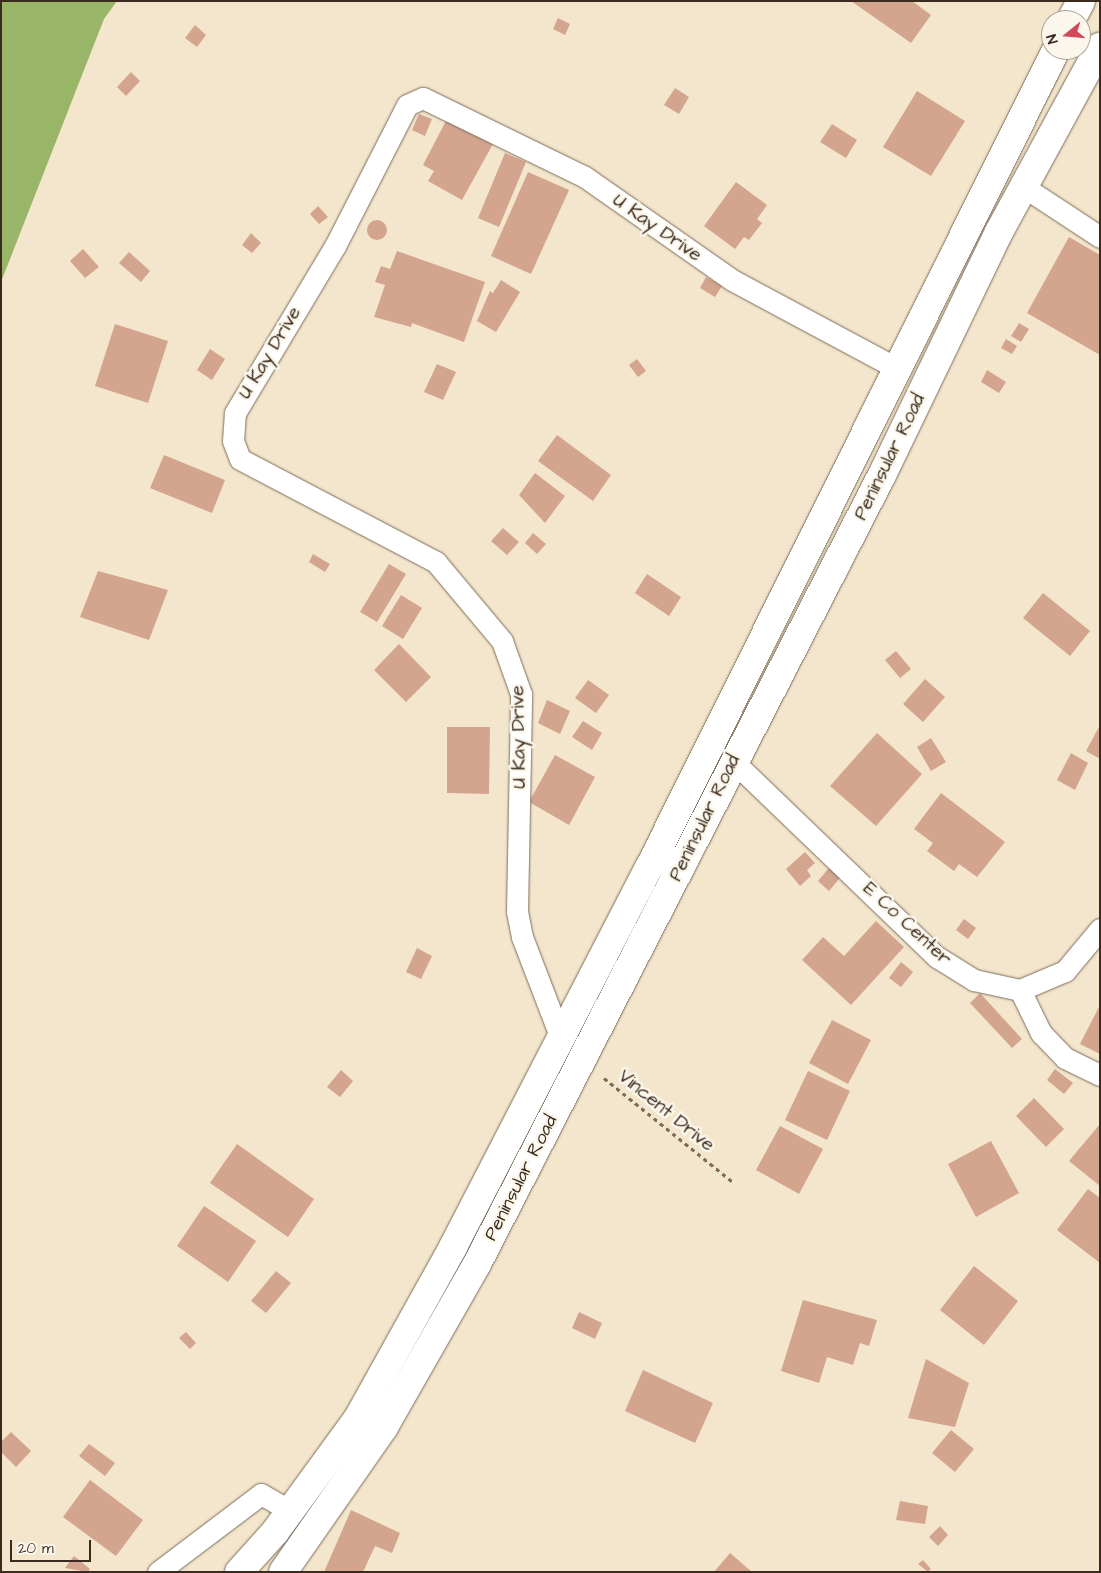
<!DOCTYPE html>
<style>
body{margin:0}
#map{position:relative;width:1101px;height:1573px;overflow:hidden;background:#f4e6cc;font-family:"Architects Daughter",sans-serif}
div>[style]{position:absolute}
.forest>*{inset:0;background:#99b668}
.building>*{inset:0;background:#d3a48e}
.round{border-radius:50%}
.path>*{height:3px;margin-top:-1.5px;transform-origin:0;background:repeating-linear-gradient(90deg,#7c6c5b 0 4px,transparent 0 8px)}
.roads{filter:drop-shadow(0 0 1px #7c6c5b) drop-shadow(0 0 1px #7c6c5b)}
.street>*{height:21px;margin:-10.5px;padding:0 10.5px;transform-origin:10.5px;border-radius:10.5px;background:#fff}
.primary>*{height:28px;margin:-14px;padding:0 14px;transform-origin:14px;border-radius:14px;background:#fff}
span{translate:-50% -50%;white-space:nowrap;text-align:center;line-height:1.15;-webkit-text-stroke:5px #fbf7ec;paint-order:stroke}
.street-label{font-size:19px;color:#3b2a1e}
.frame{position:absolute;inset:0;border:2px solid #3b2a1e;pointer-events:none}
.north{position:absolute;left:1041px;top:10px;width:50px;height:50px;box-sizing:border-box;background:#fbf7ec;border:1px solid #aea59a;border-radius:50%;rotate:253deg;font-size:14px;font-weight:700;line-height:20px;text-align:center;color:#3b2a1e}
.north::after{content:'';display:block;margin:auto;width:18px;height:22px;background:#d1495b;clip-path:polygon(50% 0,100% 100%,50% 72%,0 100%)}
.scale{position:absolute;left:10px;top:1540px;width:81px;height:22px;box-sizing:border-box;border:2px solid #3b2a1e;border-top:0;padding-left:6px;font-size:15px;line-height:18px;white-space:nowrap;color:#3b2a1e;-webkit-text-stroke:4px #fbf7ec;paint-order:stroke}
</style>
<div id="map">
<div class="forest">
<i style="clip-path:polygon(1px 1px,117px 1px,104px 19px,1px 282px)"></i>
</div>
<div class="building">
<i style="clip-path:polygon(851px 1px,912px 1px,931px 15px,911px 43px)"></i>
<i style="clip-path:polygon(558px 18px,570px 24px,565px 35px,553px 29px)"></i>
<i style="clip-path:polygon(195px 25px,206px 35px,197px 47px,185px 38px)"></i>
<i style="clip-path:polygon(131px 72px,140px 81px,126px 96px,117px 87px)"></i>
<i style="clip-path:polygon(675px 88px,689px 97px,679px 114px,664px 105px)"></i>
<i style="clip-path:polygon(917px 91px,965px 121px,931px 176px,883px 147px)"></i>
<i style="clip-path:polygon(419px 114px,432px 119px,425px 136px,412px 130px)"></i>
<i style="clip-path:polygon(448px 117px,494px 142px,462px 200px,428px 181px,434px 171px,423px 165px)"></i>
<i style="clip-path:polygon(832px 124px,857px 140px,846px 158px,820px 142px)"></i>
<i style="clip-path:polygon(505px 153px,526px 162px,499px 227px,478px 218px)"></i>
<i style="clip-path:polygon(528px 172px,569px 190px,531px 274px,491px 256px)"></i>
<i style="clip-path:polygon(736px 182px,767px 205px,757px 219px,762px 223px,749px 240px,744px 237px,735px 249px,704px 226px)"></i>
<i style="clip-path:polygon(318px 206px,328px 217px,319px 224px,310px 214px)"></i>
<i class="round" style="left:367px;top:220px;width:20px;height:20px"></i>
<i style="clip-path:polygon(251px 233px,261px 243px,252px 253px,242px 245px)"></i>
<i style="clip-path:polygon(1069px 237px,1100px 255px,1100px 355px,1027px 313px)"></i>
<i style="clip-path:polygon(83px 249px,99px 267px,85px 278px,70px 261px)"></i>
<i style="clip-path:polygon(397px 251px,485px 282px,464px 342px,412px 323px,411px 327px,374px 317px,385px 285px,375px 282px,381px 266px,390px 269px)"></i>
<i style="clip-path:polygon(129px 252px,150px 271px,141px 282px,119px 263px)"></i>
<i style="clip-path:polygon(706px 277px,722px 286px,715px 297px,700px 288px)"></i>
<i style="clip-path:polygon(501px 280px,520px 292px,496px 332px,477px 321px,490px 291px,493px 293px)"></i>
<i style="clip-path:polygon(1019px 323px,1029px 329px,1021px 342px,1011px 336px)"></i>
<i style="clip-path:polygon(115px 324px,168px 341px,148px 403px,95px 386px)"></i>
<i style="clip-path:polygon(1006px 339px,1017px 346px,1012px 354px,1001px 348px)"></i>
<i style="clip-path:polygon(210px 349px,225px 359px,212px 380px,197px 370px)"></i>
<i style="clip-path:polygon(637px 359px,646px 371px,638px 377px,629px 365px)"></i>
<i style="clip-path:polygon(437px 364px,456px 372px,443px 400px,424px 392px)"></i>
<i style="clip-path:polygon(987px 370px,1006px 382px,999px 393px,981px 382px)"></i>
<i style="clip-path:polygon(557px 435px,611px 475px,593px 501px,538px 461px)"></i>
<i style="clip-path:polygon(164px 455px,225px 480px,212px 513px,150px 488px)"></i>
<i style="clip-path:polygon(535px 473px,565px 496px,545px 523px,519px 495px)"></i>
<i style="clip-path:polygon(503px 528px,519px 542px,507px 555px,491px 541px)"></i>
<i style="clip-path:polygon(533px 533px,546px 544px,537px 554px,525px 543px)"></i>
<i style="clip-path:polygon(313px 554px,330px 564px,325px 572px,309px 562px)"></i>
<i style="clip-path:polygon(389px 564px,406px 574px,377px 622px,360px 612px)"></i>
<i style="clip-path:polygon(98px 571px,168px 590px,149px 640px,80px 617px)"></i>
<i style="clip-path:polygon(647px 574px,681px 597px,669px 616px,635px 593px)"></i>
<i style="clip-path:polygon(1043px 593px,1090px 631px,1070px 656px,1023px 618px)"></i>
<i style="clip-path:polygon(401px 595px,422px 608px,403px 639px,382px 626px)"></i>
<i style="clip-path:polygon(399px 644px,431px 677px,406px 702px,374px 670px)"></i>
<i style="clip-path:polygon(896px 651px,911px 669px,900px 678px,885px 660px)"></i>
<i style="clip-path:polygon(925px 679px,945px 697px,923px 722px,903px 704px)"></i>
<i style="clip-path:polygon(588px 680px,609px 695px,596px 713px,575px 698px)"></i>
<i style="clip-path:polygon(547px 700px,570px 711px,560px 734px,538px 723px)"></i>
<i style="clip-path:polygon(583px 721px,602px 733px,592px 750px,572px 737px)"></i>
<i style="clip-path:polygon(1100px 725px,1100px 759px,1086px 751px)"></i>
<i style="clip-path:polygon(447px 727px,490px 727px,489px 794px,447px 793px)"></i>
<i style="clip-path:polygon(877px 733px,922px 774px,876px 826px,830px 786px)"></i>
<i style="clip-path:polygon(931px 738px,946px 762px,931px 771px,917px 747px)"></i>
<i style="clip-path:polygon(1071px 753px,1088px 763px,1075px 790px,1057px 780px)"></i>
<i style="clip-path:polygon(555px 755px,595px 777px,569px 825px,529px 802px)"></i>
<i style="clip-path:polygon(941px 793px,1005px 842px,977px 877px,959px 864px,954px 871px,927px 851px,933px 843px,914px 829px)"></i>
<i style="clip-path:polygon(805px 852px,815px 863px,807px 870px,811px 876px,800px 886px,786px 869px)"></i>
<i style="clip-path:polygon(833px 863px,844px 873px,829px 891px,818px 881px)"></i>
<i style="clip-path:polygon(964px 919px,976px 928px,968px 939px,956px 930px)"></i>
<i style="clip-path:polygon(876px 921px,904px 947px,851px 1005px,802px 960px,823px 937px,844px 956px)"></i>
<i style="clip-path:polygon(417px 948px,432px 956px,421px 979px,406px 972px)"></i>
<i style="clip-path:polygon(901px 962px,913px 972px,901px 987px,889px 978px)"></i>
<i style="clip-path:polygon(980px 993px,1022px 1039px,1012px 1048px,970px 1003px)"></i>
<i style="clip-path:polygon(1100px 1005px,1100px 1054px,1080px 1044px)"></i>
<i style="clip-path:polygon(832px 1020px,871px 1040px,848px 1084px,809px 1063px)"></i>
<i style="clip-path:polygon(1055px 1069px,1073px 1083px,1064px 1094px,1047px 1080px)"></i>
<i style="clip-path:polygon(341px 1070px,353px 1081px,340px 1097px,327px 1087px)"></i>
<i style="clip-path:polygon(808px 1071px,850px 1091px,827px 1140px,785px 1120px)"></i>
<i style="clip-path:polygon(1034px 1098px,1064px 1129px,1046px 1147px,1016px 1116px)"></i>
<i style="clip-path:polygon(1100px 1124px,1100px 1186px,1069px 1161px)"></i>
<i style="clip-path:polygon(780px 1126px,823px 1149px,799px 1194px,756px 1170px)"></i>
<i style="clip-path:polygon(991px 1141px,1019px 1193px,976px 1217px,948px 1164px)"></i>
<i style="clip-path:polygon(237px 1144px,314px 1199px,288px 1237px,210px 1183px)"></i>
<i style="clip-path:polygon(1088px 1189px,1100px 1198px,1100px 1263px,1057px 1230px)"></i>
<i style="clip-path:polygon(204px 1206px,256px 1241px,228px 1282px,177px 1246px)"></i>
<i style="clip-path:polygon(974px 1266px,1018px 1301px,984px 1345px,940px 1310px)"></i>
<i style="clip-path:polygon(276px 1271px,291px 1283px,266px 1313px,251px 1301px)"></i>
<i style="clip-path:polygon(803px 1300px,877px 1320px,869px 1346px,860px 1343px,853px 1365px,827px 1357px,819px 1383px,781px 1371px)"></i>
<i style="clip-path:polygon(579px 1312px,602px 1323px,595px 1339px,572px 1328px)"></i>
<i style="clip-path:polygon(186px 1332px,196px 1343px,190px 1349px,179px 1338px)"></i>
<i style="clip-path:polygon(926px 1359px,969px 1383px,955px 1427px,908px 1418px)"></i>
<i style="clip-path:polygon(643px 1370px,713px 1403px,695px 1443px,625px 1411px)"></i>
<i style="clip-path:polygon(951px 1430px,974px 1449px,955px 1472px,932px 1453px)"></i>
<i style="clip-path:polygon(11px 1432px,31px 1451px,16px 1467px,1px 1452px,1px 1442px)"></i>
<i style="clip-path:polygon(89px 1444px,115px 1463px,105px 1476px,79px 1456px)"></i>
<i style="clip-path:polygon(90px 1480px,143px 1520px,116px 1556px,63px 1517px)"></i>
<i style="clip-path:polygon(900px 1501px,928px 1506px,925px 1524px,896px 1520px)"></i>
<i style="clip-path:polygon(351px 1510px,400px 1533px,392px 1553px,375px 1546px,363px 1572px,324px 1572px)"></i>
<i style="clip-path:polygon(940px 1526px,948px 1535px,938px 1546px,929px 1537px)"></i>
<i style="clip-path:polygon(730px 1553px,752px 1572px,714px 1572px)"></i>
<i style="clip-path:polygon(74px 1556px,90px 1569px,88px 1572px,65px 1568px)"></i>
<i style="clip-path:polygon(923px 1560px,931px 1569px,928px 1572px,918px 1564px)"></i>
</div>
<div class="path">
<i style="left:604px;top:1078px;width:166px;rotate:38.9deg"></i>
</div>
<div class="roads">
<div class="street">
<i style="left:1024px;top:187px;width:91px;rotate:33.3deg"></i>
<i style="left:733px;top:761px;width:283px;rotate:43.9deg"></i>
<i style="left:937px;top:957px;width:44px;rotate:31.9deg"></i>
<i style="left:974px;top:980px;width:47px;rotate:12.3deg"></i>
<i style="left:1020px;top:990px;width:49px;rotate:-22.9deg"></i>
<i style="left:1065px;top:971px;width:55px;rotate:-50.2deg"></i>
<i style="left:1020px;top:990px;width:48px;rotate:64deg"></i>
<i style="left:1041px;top:1033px;width:35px;rotate:46deg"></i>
<i style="left:1065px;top:1058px;width:39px;rotate:26deg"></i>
<i style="left:560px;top:1036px;width:106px;rotate:-111deg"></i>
<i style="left:522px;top:937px;width:26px;rotate:-101deg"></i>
<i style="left:517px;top:911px;width:217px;rotate:-88.9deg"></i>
<i style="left:521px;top:694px;width:56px;rotate:-109.7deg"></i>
<i style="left:502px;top:641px;width:103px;rotate:-129.9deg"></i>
<i style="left:436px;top:562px;width:221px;rotate:-152.3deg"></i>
<i style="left:240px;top:459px;width:19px;rotate:-111deg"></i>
<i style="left:233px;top:441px;width:28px;rotate:-86deg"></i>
<i style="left:235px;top:413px;width:195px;rotate:-59.1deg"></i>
<i style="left:335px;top:246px;width:158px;rotate:-62.9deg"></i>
<i style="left:407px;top:105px;width:17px;rotate:-24deg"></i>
<i style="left:423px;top:98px;width:180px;rotate:26deg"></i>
<i style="left:585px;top:177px;width:179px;rotate:35deg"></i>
<i style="left:732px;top:280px;width:186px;rotate:28.2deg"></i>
<i style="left:158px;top:1572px;width:129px;rotate:-37.1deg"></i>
<i style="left:261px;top:1494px;width:34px;rotate:30deg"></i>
</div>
<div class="primary">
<i style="left:1071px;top:20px;width:21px;rotate:-62deg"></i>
<i style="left:239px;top:1572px;width:54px;rotate:-48deg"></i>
<i style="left:275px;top:1532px;width:141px;rotate:-53.9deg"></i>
<i style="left:358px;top:1418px;width:196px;rotate:-60.9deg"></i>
<i style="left:453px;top:1247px;width:429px;rotate:-62.7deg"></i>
<i style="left:650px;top:866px;width:911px;rotate:-63.55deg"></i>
<i style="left:283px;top:1572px;width:177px;rotate:-55.1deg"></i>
<i style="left:384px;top:1427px;width:188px;rotate:-60.3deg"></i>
<i style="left:477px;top:1264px;width:887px;rotate:-62.83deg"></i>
<i style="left:882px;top:475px;width:270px;rotate:-64.3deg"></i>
<i style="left:999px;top:232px;width:211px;rotate:-61.4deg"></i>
</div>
</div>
<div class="street-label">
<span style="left:657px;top:228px;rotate:35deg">U Kay Drive</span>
<span style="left:270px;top:353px;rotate:-59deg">U Kay Drive</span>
<span style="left:890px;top:457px;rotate:-64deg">Peninsular Road</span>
<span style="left:519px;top:737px;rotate:-91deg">U Kay Drive</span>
<span style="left:705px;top:818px;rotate:-64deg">Peninsular Road</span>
<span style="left:907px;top:924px;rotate:43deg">E Co Center</span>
<span style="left:666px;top:1111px;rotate:39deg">Vincent Drive</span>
<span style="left:521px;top:1178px;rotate:-63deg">Peninsular Road</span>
</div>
<div class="frame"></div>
<div class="north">N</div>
<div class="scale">20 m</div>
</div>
